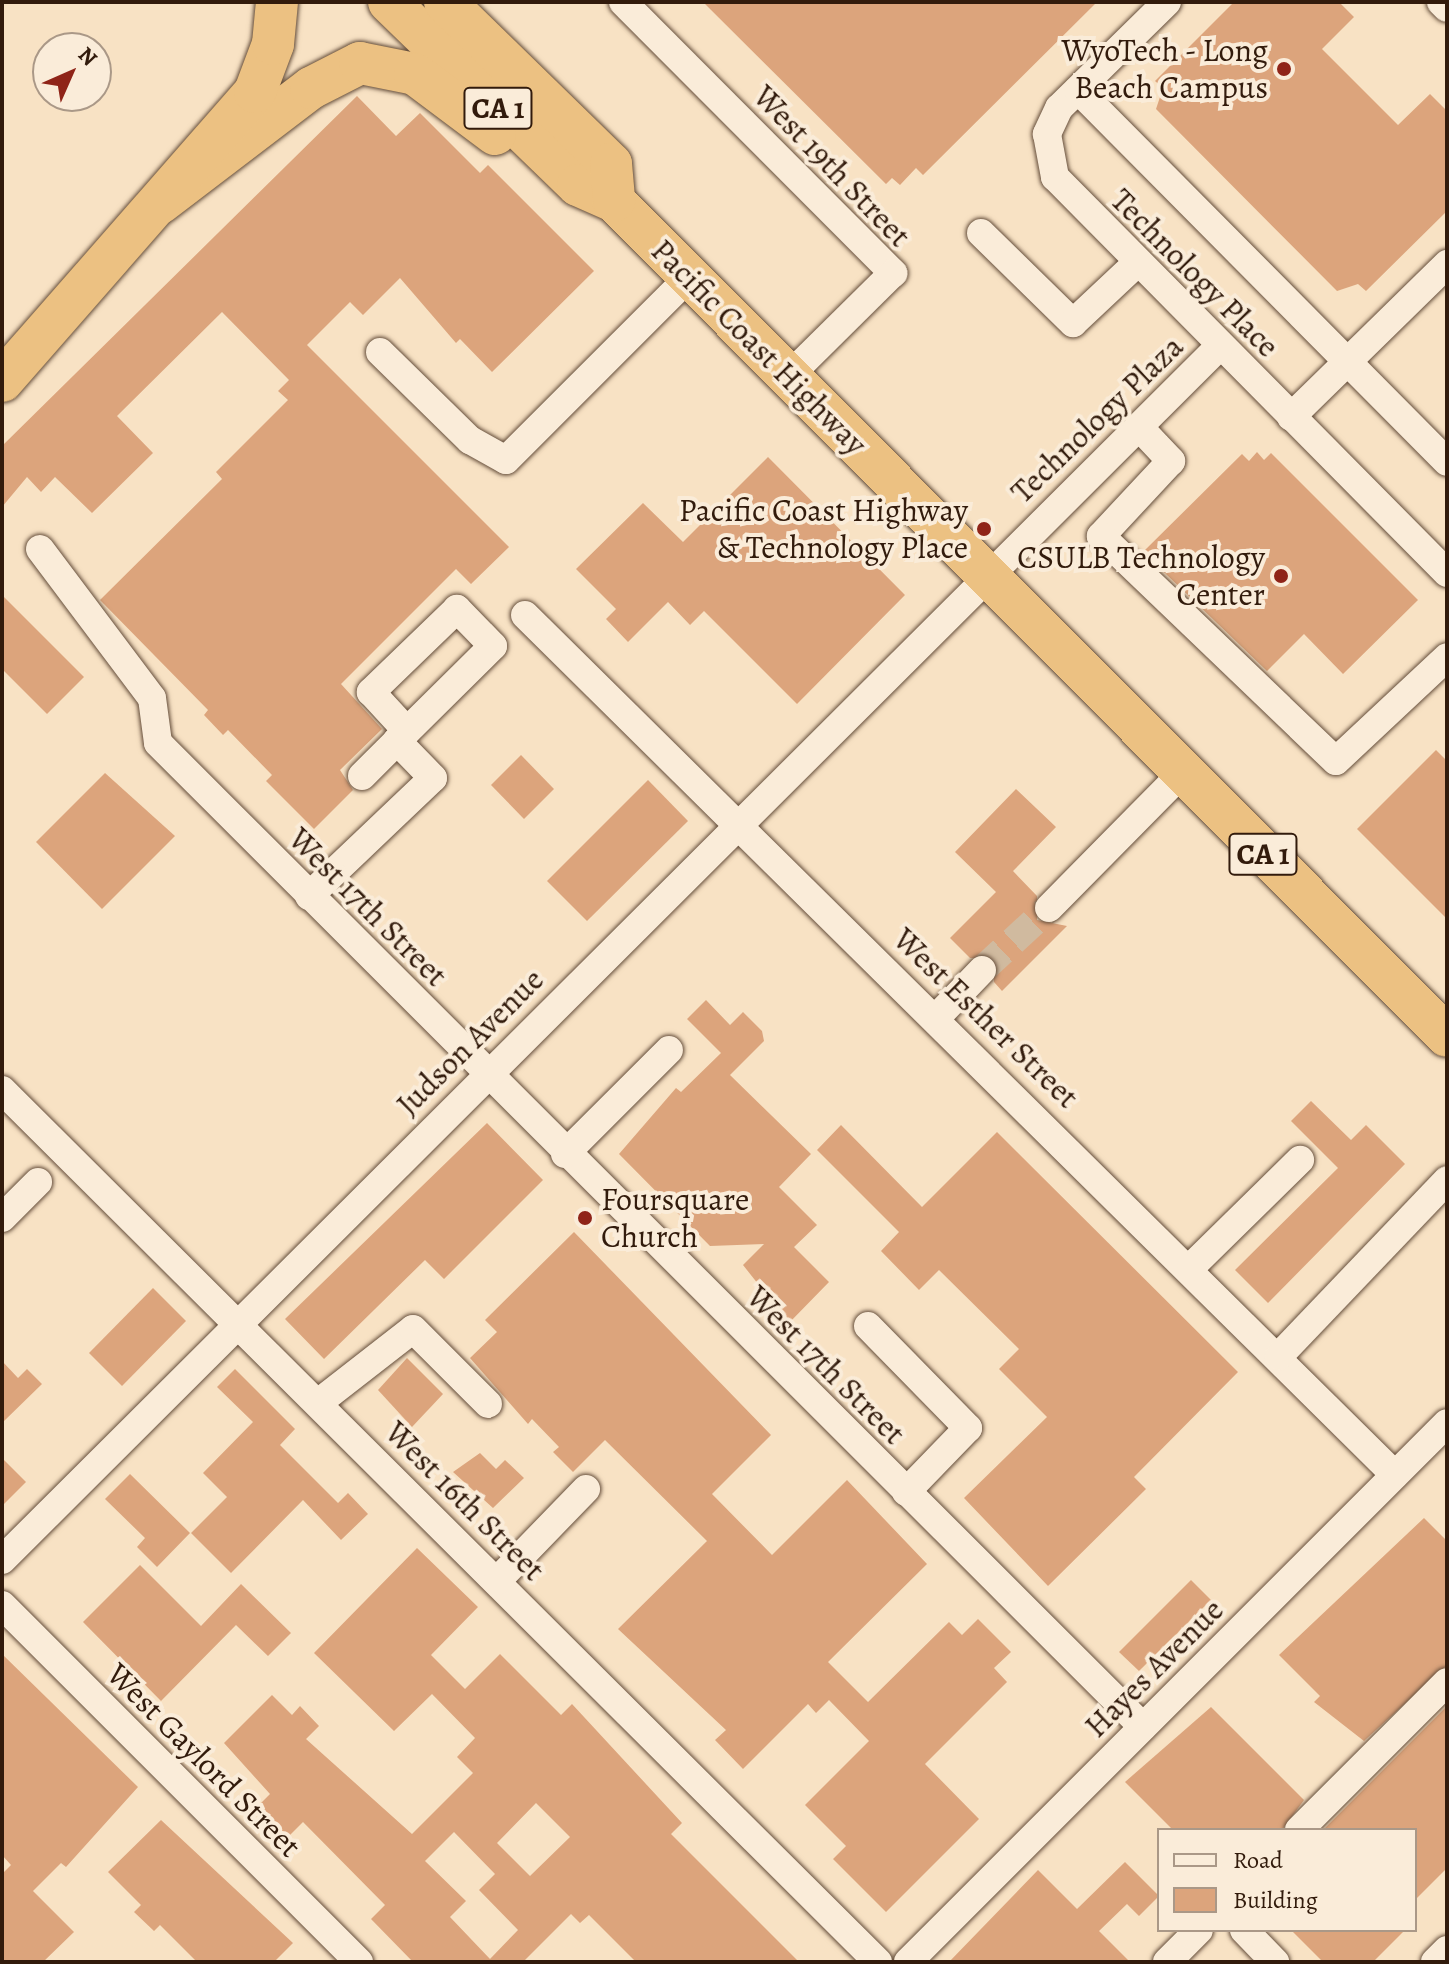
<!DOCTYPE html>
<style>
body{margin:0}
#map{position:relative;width:1449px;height:1964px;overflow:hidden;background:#f8e2c4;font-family:Alegreya,serif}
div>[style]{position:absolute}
.building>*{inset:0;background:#dca47c}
.minor-tunnel>*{height:28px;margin-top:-14px;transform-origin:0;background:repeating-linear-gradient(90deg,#d0ba9f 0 28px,transparent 0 42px)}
.roads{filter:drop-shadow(0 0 2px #644d3a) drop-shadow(0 0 2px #644d3a)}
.minor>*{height:28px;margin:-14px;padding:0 14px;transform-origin:14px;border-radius:14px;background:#faecd9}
.highway>*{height:42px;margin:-21px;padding:0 21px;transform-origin:21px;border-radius:21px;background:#ecc182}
.dots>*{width:22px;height:22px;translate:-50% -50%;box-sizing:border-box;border:4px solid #faecd9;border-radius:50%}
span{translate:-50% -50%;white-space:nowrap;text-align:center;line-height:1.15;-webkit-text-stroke:8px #faecd9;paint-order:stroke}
.shield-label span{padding:2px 6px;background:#faecd9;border:2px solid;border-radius:6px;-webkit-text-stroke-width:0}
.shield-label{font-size:30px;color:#321b0c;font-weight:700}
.poi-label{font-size:32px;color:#321b0c}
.right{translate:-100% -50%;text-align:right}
.left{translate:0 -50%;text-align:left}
.street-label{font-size:32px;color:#321b0c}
.frame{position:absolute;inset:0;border:4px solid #321b0c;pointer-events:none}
.legend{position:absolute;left:1157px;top:1828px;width:260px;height:104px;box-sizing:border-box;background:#faecd9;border:2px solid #aa9887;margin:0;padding:10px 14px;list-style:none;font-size:24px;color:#321b0c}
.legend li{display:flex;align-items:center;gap:16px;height:40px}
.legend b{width:40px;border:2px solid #aa9887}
.north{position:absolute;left:32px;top:32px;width:80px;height:80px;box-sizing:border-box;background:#faecd9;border:2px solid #aa9887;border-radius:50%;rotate:45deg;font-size:22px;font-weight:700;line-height:32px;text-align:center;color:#321b0c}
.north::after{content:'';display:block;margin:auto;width:28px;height:36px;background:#8f2418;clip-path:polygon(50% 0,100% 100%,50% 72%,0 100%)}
</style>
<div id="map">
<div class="building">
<i style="clip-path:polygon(703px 2px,1097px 2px,923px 175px,916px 168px,900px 185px,892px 178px,886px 184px)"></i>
<i style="clip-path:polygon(1234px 2px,1339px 2px,1354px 17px,1322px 49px,1398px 125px,1430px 94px,1447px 111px,1447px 211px,1366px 291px,1358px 284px,1337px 291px,1156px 109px,1163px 88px,1155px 81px)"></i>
<i style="clip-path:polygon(357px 96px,396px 136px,420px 113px,480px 173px,488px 165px,594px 271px,492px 372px,460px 339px,456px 343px,400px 278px,363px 315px,350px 302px,307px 345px,509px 547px,471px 584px,456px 569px,341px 684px,382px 729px,340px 770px,353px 790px,314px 829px,266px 781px,272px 775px,228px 730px,223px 735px,204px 715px,208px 710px,100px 600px,222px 479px,216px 472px,288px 400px,278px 391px,289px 380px,222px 312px,117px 416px,153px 453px,92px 513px,55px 477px,41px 492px,27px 477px,2px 507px,2px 446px)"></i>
<i style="clip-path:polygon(1257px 452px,1264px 460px,1271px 453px,1418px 600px,1343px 674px,1304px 634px,1267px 671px,1143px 552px,1242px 454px,1249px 461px)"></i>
<i style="clip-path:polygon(768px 457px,905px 595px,797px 704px,704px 611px,690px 625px,668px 602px,628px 642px,606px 619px,616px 609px,576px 569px,643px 503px,683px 542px)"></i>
<i style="clip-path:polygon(2px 595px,84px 677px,47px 714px,2px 669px)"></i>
<i style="clip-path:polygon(1436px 750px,1447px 761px,1447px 919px,1357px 829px)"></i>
<i style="clip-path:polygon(521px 755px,554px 789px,524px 819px,491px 785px)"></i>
<i style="clip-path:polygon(105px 773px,175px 836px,102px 909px,36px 842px)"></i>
<i style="clip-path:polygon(648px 780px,688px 821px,587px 921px,547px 881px)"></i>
<i style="clip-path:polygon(1016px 789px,1056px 827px,1013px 871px,1037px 896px,1037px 920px,1067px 926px,1002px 991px,994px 982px,994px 958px,970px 958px,950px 938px,996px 892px,955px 852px)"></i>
<i style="clip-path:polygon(706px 1000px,730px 1025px,743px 1012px,762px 1031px,764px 1041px,730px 1075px,811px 1154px,779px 1187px,817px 1225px,794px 1247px,829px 1282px,789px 1323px,743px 1265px,764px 1244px,710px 1246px,619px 1154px,676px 1088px,681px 1092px,721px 1053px,687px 1019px)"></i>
<i style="clip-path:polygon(1311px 1101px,1351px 1140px,1366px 1125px,1405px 1164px,1268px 1303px,1235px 1270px,1338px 1168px,1291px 1121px)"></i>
<i style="clip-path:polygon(487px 1123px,543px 1180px,444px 1279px,425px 1260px,324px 1359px,285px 1319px)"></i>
<i style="clip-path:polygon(841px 1125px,922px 1207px,997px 1132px,1238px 1372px,1134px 1477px,1146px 1489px,1048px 1586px,964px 1498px,1047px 1417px,999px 1369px,1019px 1349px,939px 1270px,919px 1290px,881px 1251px,899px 1232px,817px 1150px)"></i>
<i style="clip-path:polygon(574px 1232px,771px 1435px,712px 1494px,772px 1555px,847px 1480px,927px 1564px,828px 1662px,868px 1702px,949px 1622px,962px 1635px,978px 1619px,1011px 1652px,994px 1668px,1007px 1682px,925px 1764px,979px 1819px,886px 1912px,833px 1859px,846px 1846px,805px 1805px,869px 1741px,829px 1700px,816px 1713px,808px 1704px,743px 1769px,715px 1740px,726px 1730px,618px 1629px,707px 1541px,605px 1440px,573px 1472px,553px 1452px,559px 1447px,532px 1419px,528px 1424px,470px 1358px,497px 1332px,485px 1320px)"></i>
<i style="clip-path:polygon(153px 1288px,186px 1321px,122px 1386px,89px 1353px)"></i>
<i style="clip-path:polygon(407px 1358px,443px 1394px,412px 1427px,378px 1390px)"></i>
<i style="clip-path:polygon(2px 1361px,18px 1378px,27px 1369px,42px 1384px,2px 1423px)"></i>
<i style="clip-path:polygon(235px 1369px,295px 1429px,280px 1445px,338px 1503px,348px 1493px,368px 1514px,341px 1540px,303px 1500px,231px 1573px,191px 1533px,227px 1497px,203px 1473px,253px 1422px,217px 1387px)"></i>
<i style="clip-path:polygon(480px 1453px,496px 1469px,505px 1460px,524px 1478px,493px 1508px,453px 1472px)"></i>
<i style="clip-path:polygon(2px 1458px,26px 1482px,2px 1506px)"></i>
<i style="clip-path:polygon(130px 1474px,190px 1533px,157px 1567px,137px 1547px,145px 1538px,105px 1499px)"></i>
<i style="clip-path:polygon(1424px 1518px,1447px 1541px,1447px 1665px,1364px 1741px,1314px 1702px,1320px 1696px,1279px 1655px)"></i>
<i style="clip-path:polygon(evenodd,417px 1548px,478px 1607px,431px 1655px,465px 1689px,500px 1654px,561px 1715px,572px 1704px,682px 1823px,671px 1834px,799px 1962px,636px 1962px,589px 1915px,580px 1923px,571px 1914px,523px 1962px,413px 1962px,371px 1919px,385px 1905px,303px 1822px,286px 1839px,256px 1808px,270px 1794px,224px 1743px,272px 1695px,292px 1715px,300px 1706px,319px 1726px,306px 1739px,412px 1834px,473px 1773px,457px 1757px,475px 1738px,432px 1694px,394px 1731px,314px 1653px,417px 1548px,536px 1803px,570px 1837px,530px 1876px,497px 1843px,536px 1803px,417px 1548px,454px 1832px,495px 1874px,479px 1890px,518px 1930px,490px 1959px,450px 1917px,466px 1901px,425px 1861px,454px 1832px)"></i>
<i style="clip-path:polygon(140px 1565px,201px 1626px,241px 1584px,291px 1633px,268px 1656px,236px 1625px,161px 1701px,83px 1622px)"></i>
<i style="clip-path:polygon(1191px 1580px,1211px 1600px,1139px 1671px,1119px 1652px)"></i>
<i style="clip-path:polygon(2px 1654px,138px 1787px,66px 1867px,61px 1863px,33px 1891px,74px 1932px,43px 1962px,2px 1962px,2px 1874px,11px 1865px,2px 1855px)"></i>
<i style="clip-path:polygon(1447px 1706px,1447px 1868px,1415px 1900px,1415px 1830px,1323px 1830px)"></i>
<i style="clip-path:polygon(1211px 1707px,1304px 1800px,1282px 1830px,1173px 1830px,1125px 1782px)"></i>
<i style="clip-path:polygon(161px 1820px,293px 1943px,274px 1962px,197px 1962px,160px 1925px,154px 1931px,134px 1912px,141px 1905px,108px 1872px)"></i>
<i style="clip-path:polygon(1125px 1862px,1159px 1896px,1139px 1916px,1127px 1904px,1099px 1931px,1130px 1962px,949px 1962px,1038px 1870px,1077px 1909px)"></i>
<i style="clip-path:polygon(1291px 1930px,1405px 1930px,1373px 1962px,1323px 1962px)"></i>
</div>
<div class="minor-tunnel">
<i style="left:982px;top:970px;width:91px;rotate:-42.8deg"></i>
</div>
<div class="roads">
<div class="minor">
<i style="left:623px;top:2px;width:383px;rotate:45.1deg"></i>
<i style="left:893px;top:273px;width:146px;rotate:135.3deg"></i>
<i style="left:1167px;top:2px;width:151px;rotate:135.5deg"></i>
<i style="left:1059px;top:108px;width:29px;rotate:115deg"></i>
<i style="left:1047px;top:134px;width:44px;rotate:79.5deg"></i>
<i style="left:1055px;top:177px;width:557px;rotate:45.29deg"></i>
<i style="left:1441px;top:2px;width:8px;rotate:45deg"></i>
<i style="left:1078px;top:90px;width:524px;rotate:45.23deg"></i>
<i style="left:981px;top:233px;width:129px;rotate:44.4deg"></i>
<i style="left:1073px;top:323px;width:88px;rotate:-43.2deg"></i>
<i style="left:380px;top:352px;width:126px;rotate:44.4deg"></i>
<i style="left:470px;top:440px;width:41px;rotate:29.1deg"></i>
<i style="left:506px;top:460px;width:259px;rotate:-45deg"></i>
<i style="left:1291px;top:417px;width:219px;rotate:-44.4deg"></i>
<i style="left:1139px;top:427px;width:47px;rotate:46.7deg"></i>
<i style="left:1171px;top:461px;width:103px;rotate:133deg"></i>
<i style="left:1101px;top:536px;width:325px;rotate:43.8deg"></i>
<i style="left:1336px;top:761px;width:152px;rotate:-43.1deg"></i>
<i style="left:40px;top:549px;width:186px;rotate:53.1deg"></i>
<i style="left:152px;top:698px;width:45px;rotate:82.4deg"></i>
<i style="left:158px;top:743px;width:1392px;rotate:44.97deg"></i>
<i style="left:525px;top:615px;width:1223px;rotate:44.67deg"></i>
<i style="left:362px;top:776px;width:49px;rotate:-45deg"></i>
<i style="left:309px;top:896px;width:171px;rotate:-43.6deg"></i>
<i style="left:433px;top:778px;width:52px;rotate:-134.2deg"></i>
<i style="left:397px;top:741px;width:135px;rotate:-44.7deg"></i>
<i style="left:493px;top:646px;width:52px;rotate:-134.2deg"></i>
<i style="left:457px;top:609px;width:120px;rotate:136deg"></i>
<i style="left:371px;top:692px;width:53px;rotate:47.3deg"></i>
<i style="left:1049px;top:908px;width:190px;rotate:-45.4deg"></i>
<i style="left:937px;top:1017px;width:65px;rotate:-46.2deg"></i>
<i style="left:2px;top:1090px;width:1236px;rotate:44.87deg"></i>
<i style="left:565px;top:1154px;width:147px;rotate:-45deg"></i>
<i style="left:2px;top:1218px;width:51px;rotate:-45deg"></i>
<i style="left:1191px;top:1267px;width:153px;rotate:-44.5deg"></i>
<i style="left:868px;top:1326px;width:143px;rotate:45.6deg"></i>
<i style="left:968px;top:1428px;width:89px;rotate:134.1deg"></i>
<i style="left:1279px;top:1356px;width:243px;rotate:-46.3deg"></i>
<i style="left:318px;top:1403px;width:120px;rotate:-37.9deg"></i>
<i style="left:413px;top:1329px;width:106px;rotate:45deg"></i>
<i style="left:2px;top:1560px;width:1720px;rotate:-44.91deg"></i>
<i style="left:497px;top:1581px;width:128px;rotate:-45.9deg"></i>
<i style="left:2px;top:1605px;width:505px;rotate:45deg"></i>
<i style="left:1299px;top:1830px;width:209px;rotate:-45deg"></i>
<i style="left:1244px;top:1930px;width:45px;rotate:45.9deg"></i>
<i style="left:908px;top:1962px;width:762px;rotate:-45deg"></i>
<i style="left:1167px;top:1962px;width:45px;rotate:-45deg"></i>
<i style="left:1435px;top:1962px;width:17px;rotate:-45deg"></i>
</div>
<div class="highway">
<i style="left:389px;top:2px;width:263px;rotate:44.1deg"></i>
<i style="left:578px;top:185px;width:39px;rotate:24deg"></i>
<i style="left:614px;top:201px;width:1179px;rotate:45.07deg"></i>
<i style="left:445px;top:2px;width:232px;rotate:44.3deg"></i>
<i style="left:611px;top:164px;width:37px;rotate:85deg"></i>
<i style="left:160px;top:203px;width:190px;rotate:-37.3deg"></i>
<i style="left:311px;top:88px;width:55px;rotate:-27deg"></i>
<i style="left:360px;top:63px;width:56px;rotate:11.3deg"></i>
<i style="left:415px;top:74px;width:100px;rotate:36.9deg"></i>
<i style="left:2px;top:381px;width:384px;rotate:-48.8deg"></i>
<i style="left:255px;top:92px;width:51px;rotate:-69.4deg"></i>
<i style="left:273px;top:44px;width:42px;rotate:-84.6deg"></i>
</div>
</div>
<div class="dots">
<i style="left:1284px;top:69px;background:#8f2418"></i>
<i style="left:984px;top:529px;background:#8f2418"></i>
<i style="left:1281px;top:576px;background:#8f2418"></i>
<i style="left:585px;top:1218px;background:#8f2418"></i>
</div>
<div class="shield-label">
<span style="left:498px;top:108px">CA 1</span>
<span style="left:1263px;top:854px">CA 1</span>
</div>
<div class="poi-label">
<span class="right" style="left:1268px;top:69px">WyoTech - Long<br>Beach Campus</span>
<span class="right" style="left:968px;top:529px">Pacific Coast Highway<br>&amp; Technology Place</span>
<span class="right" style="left:1265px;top:576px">CSULB Technology<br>Center</span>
<span class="left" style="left:601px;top:1218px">Foursquare<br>Church</span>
</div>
<div class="street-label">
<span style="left:832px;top:166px;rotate:46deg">West 19th Street</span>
<span style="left:1195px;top:273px;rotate:45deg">Technology Place</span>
<span style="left:759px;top:347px;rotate:45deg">Pacific Coast Highway</span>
<span style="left:1097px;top:419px;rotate:-44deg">Technology Plaza</span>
<span style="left:368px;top:907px;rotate:45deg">West 17th Street</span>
<span style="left:986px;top:1018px;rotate:44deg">West Esther Street</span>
<span style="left:470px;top:1042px;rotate:-45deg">Judson Avenue</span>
<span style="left:826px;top:1365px;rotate:45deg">West 17th Street</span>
<span style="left:465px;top:1501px;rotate:45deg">West 16th Street</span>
<span style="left:1154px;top:1668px;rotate:-45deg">Hayes Avenue</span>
<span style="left:204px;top:1760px;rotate:45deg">West Gaylord Street</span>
</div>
<div class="frame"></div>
<ul class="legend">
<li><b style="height:10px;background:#faecd9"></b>Road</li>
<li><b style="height:22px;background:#dca47c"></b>Building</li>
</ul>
<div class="north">N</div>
</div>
